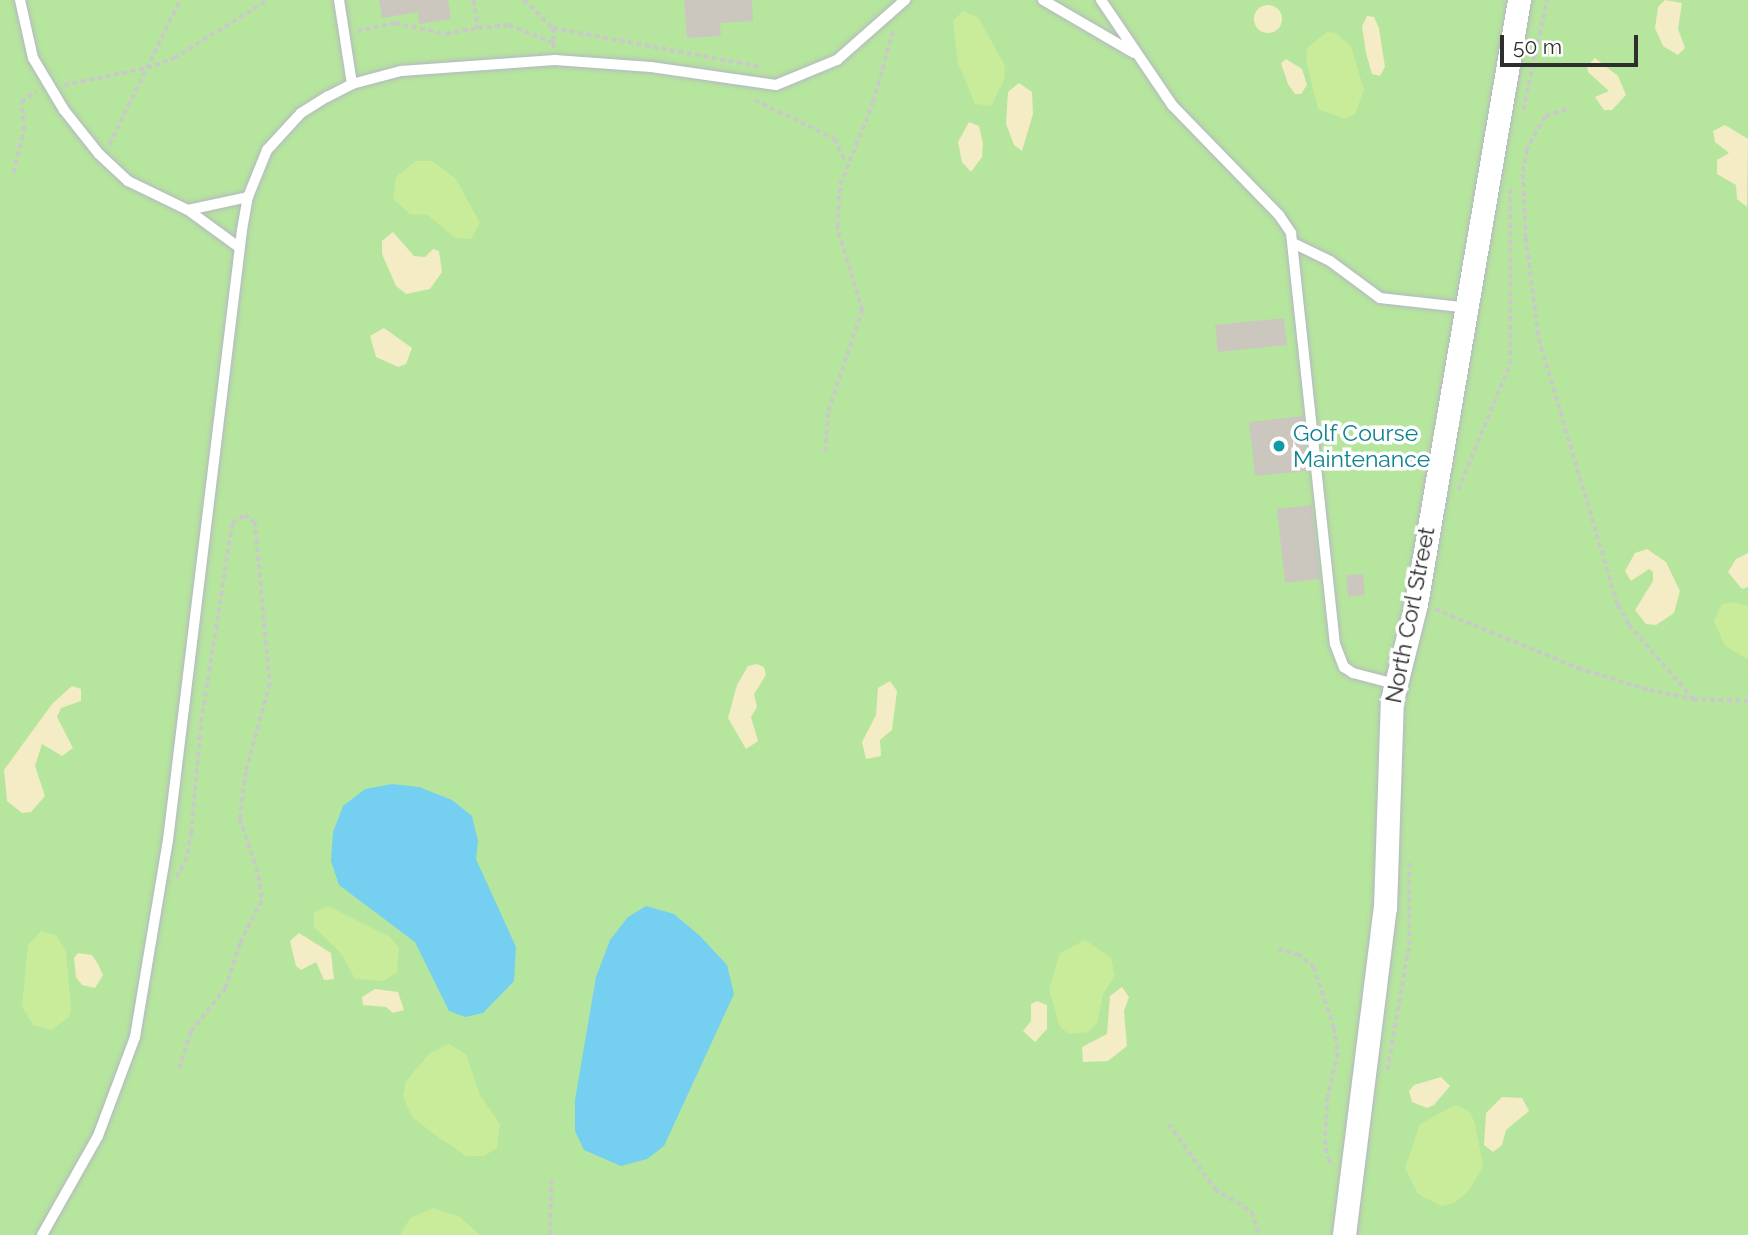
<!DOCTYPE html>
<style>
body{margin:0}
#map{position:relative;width:1748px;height:1235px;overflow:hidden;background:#efe9e1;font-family:Raleway,sans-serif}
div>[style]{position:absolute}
.green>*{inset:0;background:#b6e59e}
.sand>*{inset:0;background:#f3ecc5}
.round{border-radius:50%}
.pitch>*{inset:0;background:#c9ec9a}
.water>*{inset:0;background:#75cff0}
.building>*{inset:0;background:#cbc7bf}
.path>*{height:3.5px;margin-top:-1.75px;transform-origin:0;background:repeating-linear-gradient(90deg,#c9c9c9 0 5px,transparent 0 8.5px)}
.roads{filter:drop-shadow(0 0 2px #b4b7c1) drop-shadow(0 0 2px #b4b7c1)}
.service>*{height:10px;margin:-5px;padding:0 5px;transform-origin:5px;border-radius:5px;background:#fff}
.minor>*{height:23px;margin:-11.5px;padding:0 11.5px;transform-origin:11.5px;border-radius:11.5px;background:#fff}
.dots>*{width:19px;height:19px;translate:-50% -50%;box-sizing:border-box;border:4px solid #fff;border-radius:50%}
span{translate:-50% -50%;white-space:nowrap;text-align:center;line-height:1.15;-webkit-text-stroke:7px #fff;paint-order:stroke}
.culture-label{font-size:23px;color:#0d838f}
.left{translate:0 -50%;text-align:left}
.street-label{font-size:23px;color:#2e2e2e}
.scale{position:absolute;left:1500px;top:35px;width:138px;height:32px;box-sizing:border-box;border:4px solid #2e2e2e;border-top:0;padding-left:9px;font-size:21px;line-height:24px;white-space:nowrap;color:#2e2e2e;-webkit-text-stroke:5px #fff;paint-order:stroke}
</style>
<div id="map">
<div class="green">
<i style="clip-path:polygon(0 0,1748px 0,1748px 1235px,0 1235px)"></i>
</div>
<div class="sand">
<i style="clip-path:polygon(1665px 0,1682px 3px,1678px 29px,1685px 48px,1678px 55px,1663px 46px,1655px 28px,1658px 7px)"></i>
<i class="round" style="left:1254px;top:5px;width:28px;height:28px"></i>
<i style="clip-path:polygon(1367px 16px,1374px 17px,1379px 28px,1385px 67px,1380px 76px,1372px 74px,1366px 53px,1362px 26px)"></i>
<i style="clip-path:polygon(1595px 58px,1618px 76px,1626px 95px,1612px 110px,1604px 110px,1595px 97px,1609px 91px,1588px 72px,1587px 66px)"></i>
<i style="clip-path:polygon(1286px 59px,1302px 69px,1307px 85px,1301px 94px,1295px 94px,1288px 84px,1281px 63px)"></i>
<i style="clip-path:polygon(1019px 83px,1032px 92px,1033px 114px,1022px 151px,1014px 145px,1006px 124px,1008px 92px)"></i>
<i style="clip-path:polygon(969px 122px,979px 126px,983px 143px,982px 157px,971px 172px,962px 162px,958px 142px)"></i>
<i style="clip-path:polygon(1725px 125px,1748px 139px,1747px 207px,1737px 199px,1736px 185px,1717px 174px,1717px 160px,1729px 153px,1715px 142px,1713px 131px)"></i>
<i style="clip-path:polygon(393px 232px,414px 256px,425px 257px,433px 249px,439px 251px,442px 272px,430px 289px,406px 294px,396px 286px,382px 254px,382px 241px)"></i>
<i style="clip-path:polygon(384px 328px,412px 348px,406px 364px,398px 367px,376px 357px,370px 336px)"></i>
<i style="clip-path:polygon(1647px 549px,1666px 562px,1680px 591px,1674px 613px,1656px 625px,1646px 624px,1635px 610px,1653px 581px,1653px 572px,1649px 569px,1631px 581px,1625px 571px,1635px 553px)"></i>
<i style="clip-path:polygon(1748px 553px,1748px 587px,1742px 589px,1728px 572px,1736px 559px)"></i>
<i style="clip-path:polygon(757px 664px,764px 667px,766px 675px,754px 694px,757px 707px,751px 717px,758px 741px,746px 749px,728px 718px,737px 685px,748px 666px)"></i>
<i style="clip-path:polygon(890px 681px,897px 691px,892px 730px,880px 740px,881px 756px,866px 759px,862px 742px,876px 715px,878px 688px)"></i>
<i style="clip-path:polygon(72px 686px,81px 689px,81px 701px,61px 708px,57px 717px,73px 748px,62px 756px,42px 744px,35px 766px,45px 796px,31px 812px,22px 813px,7px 801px,4px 770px,52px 704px)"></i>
<i style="clip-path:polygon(299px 933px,331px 953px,334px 979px,324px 980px,316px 962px,301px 970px,296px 966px,290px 941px)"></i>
<i style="clip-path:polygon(78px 953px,92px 955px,98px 964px,103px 975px,95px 988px,82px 985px,76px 977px,74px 958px)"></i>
<i style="clip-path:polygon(1122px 987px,1129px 997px,1124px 1011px,1127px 1046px,1108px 1061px,1083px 1062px,1082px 1047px,1107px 1034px,1110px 996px)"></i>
<i style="clip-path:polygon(375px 989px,398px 992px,404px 1010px,393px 1013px,386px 1007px,363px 1005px,362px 997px)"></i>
<i style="clip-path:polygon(1037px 1001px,1047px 1005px,1047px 1029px,1035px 1042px,1023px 1031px,1031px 1021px,1031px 1004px)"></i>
<i style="clip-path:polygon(1441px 1077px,1450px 1086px,1434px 1105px,1427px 1108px,1412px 1102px,1409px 1091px,1414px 1085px)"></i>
<i style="clip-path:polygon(1502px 1097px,1522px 1098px,1529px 1111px,1506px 1130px,1502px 1145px,1493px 1152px,1484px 1145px,1486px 1113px)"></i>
</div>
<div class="pitch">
<i style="clip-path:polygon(963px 11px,978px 17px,1005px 66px,1004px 80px,991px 106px,975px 104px,958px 63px,953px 21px)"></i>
<i style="clip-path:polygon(1327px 32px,1336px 33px,1351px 46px,1364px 90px,1355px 114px,1345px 119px,1318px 109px,1306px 61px,1307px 48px)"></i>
<i style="clip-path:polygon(416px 161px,432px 161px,456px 179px,480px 223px,471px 239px,455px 238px,428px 215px,410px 214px,393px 199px,396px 177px)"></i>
<i style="clip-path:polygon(1733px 602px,1748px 606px,1748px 659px,1725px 646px,1714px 621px,1722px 604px)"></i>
<i style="clip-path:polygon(328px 906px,390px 937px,399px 948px,397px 972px,384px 981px,355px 979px,341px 953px,314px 927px,314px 913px)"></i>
<i style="clip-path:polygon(41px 931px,57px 936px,66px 952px,71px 1009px,69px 1017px,51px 1030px,33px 1025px,22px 1006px,28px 945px)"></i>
<i style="clip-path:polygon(1085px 940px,1111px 958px,1115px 976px,1103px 994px,1097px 1023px,1088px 1032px,1069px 1034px,1060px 1027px,1049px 989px,1060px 953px)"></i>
<i style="clip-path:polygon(449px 1044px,466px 1054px,480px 1095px,500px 1124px,497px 1148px,484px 1156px,466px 1156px,434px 1134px,412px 1117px,403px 1096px,406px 1081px,430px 1053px)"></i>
<i style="clip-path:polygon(1455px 1105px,1469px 1111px,1475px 1123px,1483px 1166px,1468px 1192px,1454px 1203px,1441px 1206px,1418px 1194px,1405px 1168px,1420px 1124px)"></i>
<i style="clip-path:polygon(433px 1208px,460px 1217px,480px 1235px,400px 1235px,410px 1218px)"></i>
</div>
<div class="water">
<i style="clip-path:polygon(392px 784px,419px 787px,452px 800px,472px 816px,478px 841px,476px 859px,516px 947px,514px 981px,483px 1013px,465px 1017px,449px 1011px,415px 942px,339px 885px,331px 861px,333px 832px,343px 806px,365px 789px)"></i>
<i style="clip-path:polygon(646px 906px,674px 914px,700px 936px,727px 965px,734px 994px,664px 1146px,647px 1159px,621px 1166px,584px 1150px,575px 1131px,575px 1100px,596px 977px,610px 940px,628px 917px)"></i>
</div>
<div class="building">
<i style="clip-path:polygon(379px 0,448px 0,451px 19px,419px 24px,418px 12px,382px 18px)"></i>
<i style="clip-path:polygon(684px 0,752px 0,753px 21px,720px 23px,721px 36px,687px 38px)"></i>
<i style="clip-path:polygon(1284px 318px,1287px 345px,1218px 352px,1215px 325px)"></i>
<i style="clip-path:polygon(1303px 416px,1308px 471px,1255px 476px,1249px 422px)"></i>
<i style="clip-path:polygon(1312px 505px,1320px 579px,1285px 583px,1277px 509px)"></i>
<i style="clip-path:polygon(1363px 574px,1365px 595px,1348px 597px,1346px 575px)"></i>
</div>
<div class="path">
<i style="left:474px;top:0;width:28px;rotate:82deg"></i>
<i style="left:478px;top:28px;width:31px;rotate:-6deg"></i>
<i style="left:509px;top:25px;width:48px;rotate:21.8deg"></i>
<i style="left:554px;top:43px;width:5px;rotate:90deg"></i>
<i style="left:524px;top:0;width:40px;rotate:44deg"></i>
<i style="left:553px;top:28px;width:213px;rotate:10.6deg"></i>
<i style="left:553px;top:28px;width:15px;rotate:86deg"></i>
<i style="left:357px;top:31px;width:39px;rotate:-12deg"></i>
<i style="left:395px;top:23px;width:52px;rotate:12.2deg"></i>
<i style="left:446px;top:34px;width:33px;rotate:-11deg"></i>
<i style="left:64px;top:85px;width:85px;rotate:-11.6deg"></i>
<i style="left:147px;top:68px;width:29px;rotate:-20deg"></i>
<i style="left:174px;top:58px;width:110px;rotate:-31.7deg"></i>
<i style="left:755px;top:100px;width:89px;rotate:26deg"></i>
<i style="left:835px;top:139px;width:26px;rotate:65deg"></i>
<i style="left:1523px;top:110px;width:113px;rotate:-77.7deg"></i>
<i style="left:1566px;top:110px;width:22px;rotate:162deg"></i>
<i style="left:1545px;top:117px;width:38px;rotate:119deg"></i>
<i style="left:1527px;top:150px;width:24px;rotate:99deg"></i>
<i style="left:1523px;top:174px;width:64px;rotate:87.3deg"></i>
<i style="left:1526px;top:238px;width:102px;rotate:82.7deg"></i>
<i style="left:1539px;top:339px;width:277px;rotate:73.5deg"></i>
<i style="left:1618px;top:605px;width:23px;rotate:61deg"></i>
<i style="left:1629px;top:625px;width:98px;rotate:49.1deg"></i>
<i style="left:109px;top:145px;width:161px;rotate:-63.9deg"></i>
<i style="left:13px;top:173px;width:44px;rotate:-75.7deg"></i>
<i style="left:24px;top:130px;width:28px;rotate:-96deg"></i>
<i style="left:21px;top:102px;width:19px;rotate:-36deg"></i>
<i style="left:825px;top:452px;width:41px;rotate:-85.8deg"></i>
<i style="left:828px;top:411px;width:106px;rotate:-71.2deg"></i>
<i style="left:862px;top:311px;width:88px;rotate:-106.6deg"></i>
<i style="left:837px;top:227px;width:42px;rotate:-85.9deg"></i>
<i style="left:840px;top:185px;width:89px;rotate:-68.3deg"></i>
<i style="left:873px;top:102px;width:74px;rotate:-74.3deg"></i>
<i style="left:1458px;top:490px;width:136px;rotate:-67.6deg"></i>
<i style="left:1510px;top:364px;width:177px;rotate:-90deg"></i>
<i style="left:1435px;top:609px;width:155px;rotate:22.4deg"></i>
<i style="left:1578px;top:668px;width:74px;rotate:17.2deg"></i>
<i style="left:1649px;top:690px;width:45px;rotate:11.6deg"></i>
<i style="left:1693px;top:699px;width:55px;rotate:2.1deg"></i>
<i style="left:176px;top:877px;width:17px;rotate:-59deg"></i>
<i style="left:185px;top:862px;width:30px;rotate:-78deg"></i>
<i style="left:191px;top:833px;width:111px;rotate:-84.9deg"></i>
<i style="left:201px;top:722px;width:201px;rotate:-81.1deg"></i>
<i style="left:232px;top:523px;width:15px;rotate:-32deg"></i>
<i style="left:245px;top:515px;width:12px;rotate:35deg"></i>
<i style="left:255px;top:522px;width:163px;rotate:84.7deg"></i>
<i style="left:270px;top:684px;width:91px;rotate:105.3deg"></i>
<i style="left:246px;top:772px;width:47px;rotate:97.3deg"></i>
<i style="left:240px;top:819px;width:60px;rotate:71.6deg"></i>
<i style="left:259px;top:876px;width:25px;rotate:83deg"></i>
<i style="left:262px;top:901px;width:48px;rotate:117.1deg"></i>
<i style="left:240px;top:944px;width:46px;rotate:107.7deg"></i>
<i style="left:226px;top:988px;width:56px;rotate:128.5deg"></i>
<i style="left:191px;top:1032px;width:39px;rotate:108deg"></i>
<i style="left:1278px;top:949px;width:20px;rotate:15deg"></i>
<i style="left:1297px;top:954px;width:21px;rotate:37deg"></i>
<i style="left:1314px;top:967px;width:64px;rotate:71.8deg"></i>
<i style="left:1334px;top:1028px;width:25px;rotate:81deg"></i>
<i style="left:1338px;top:1053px;width:45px;rotate:102.8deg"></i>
<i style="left:1328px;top:1097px;width:43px;rotate:94deg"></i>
<i style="left:1325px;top:1140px;width:19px;rotate:81deg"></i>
<i style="left:1328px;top:1159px;width:9px;rotate:49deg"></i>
<i style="left:1387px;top:1070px;width:127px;rotate:-80deg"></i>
<i style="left:1409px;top:945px;width:82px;rotate:-90deg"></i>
<i style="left:1169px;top:1124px;width:80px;rotate:54.7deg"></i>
<i style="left:1215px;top:1189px;width:44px;rotate:31.9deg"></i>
<i style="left:1252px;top:1212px;width:24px;rotate:73deg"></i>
<i style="left:550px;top:1235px;width:55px;rotate:-89deg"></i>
</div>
<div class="roads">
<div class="service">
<i style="left:20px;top:0;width:59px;rotate:77.4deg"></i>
<i style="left:33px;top:58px;width:61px;rotate:59.2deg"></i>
<i style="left:64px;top:110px;width:56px;rotate:51.5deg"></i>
<i style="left:99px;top:154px;width:40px;rotate:43deg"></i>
<i style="left:128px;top:181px;width:67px;rotate:25.8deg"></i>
<i style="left:188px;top:210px;width:64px;rotate:36.2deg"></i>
<i style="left:339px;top:0;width:85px;rotate:81.2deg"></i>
<i style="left:1043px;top:0;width:105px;rotate:30.2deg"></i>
<i style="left:1101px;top:0;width:127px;rotate:55.9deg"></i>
<i style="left:1172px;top:105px;width:153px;rotate:45.8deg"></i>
<i style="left:1279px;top:215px;width:22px;rotate:56deg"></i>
<i style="left:1291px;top:233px;width:413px;rotate:83.9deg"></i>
<i style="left:1335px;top:644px;width:25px;rotate:69deg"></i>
<i style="left:1344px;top:667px;width:11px;rotate:34deg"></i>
<i style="left:1353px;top:673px;width:43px;rotate:14.7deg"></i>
<i style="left:188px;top:210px;width:61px;rotate:-12.2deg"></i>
<i style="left:1295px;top:244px;width:39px;rotate:26deg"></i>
<i style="left:1330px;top:261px;width:62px;rotate:36.5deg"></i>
<i style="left:1380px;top:298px;width:90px;rotate:6.4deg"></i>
<i style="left:42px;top:1235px;width:114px;rotate:-60.5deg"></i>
<i style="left:98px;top:1136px;width:106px;rotate:-69.5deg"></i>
<i style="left:135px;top:1037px;width:200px;rotate:-80.5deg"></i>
<i style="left:168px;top:840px;width:614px;rotate:-83.08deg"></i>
<i style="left:242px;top:230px;width:34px;rotate:-80deg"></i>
<i style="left:248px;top:197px;width:51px;rotate:-68deg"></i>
<i style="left:267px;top:150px;width:50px;rotate:-47.4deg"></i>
<i style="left:301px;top:113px;width:31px;rotate:-32deg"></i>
<i style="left:327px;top:97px;width:28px;rotate:-27deg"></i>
<i style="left:352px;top:84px;width:51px;rotate:-14.9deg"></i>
<i style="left:401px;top:71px;width:154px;rotate:-4.1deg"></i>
<i style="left:555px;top:60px;width:96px;rotate:4.2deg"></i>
<i style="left:651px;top:67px;width:126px;rotate:8.2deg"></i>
<i style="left:776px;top:85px;width:66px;rotate:-22.3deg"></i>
<i style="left:837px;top:60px;width:91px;rotate:-41.4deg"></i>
</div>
<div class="minor">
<i style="left:1344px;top:1235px;width:330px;rotate:-82.9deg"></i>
<i style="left:1385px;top:908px;width:208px;rotate:-88.1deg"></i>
<i style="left:1392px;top:700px;width:99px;rotate:-76deg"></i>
<i style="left:1416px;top:604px;width:613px;rotate:-80.32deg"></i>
</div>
</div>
<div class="dots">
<i style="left:1279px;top:446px;background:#0f9aa8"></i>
</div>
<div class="culture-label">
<span class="left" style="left:1293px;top:446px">Golf Course<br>Maintenance</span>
</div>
<div class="street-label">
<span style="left:1410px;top:615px;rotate:-79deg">North Corl Street</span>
</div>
<div class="scale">50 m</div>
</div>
